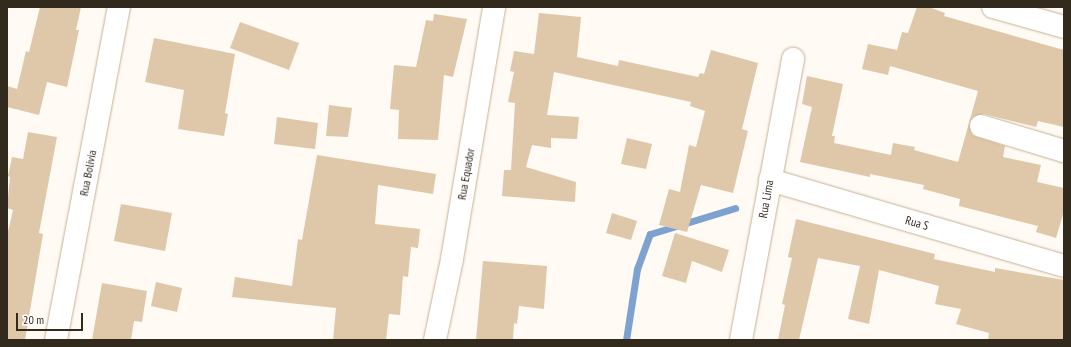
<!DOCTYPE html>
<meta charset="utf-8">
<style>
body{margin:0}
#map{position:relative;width:1071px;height:347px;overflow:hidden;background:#fffaf4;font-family:"PT Sans Narrow",sans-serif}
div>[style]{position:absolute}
.stream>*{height:7px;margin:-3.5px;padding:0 3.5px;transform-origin:3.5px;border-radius:3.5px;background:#7ea2d0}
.building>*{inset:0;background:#dec8a9}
.roads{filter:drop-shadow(0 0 1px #c7b193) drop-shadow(0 0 1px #c7b193)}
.minor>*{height:22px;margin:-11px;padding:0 11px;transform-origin:11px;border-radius:11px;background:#fff}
span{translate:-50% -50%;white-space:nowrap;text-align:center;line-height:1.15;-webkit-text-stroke:4px #fff;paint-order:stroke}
.street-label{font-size:12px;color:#332a1e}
.frame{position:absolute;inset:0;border:8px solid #332a1e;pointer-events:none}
.scale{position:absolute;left:16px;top:313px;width:67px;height:18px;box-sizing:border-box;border:2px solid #332a1e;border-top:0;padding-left:5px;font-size:12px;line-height:14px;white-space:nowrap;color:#332a1e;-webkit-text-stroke:3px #fff;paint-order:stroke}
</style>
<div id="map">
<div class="stream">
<i style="left:626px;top:340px;width:72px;rotate:-81.2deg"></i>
<i style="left:637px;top:269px;width:37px;rotate:-70deg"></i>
<i style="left:650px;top:234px;width:89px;rotate:-17deg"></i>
</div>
<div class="building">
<i style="clip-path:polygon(40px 7px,81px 7px,76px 30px,79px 30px,67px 87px,47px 82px,39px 115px,7px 107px,7px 86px,17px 89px,26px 51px,29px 52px)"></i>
<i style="clip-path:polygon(917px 7px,929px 7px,945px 13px,944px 16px,1064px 50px,1064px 127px,1038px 121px,1036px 127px,984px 114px,973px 117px,969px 123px,972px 135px,1005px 146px,1003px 157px,1041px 165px,1037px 182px,1064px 188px,1064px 211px,1056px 238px,1036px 232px,1038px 226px,959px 206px,960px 199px,923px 189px,924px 185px,870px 174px,870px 177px,800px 162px,812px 107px,802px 104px,807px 76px,843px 84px,832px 136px,835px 136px,834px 143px,891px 155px,893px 143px,915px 147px,914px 150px,958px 162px,978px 91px,890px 66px,888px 75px,862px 69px,868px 44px,897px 50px,902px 32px,908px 33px)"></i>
<i style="clip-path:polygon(539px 13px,581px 17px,577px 57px,618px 66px,619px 60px,698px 77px,700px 73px,704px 74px,711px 50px,758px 63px,742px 129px,748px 131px,733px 193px,701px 185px,687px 232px,659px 225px,669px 189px,680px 192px,689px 145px,696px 147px,705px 111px,690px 106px,691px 102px,554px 72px,547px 115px,579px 117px,577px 139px,551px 138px,551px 148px,532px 145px,526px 167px,576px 182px,575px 202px,502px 196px,504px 170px,511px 170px,515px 103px,508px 102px,514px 72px,510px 71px,514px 51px,534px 54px)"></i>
<i style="clip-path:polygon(434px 14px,467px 19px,453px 77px,444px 75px,438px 140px,398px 139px,399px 110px,390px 109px,394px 65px,416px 67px,426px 20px,433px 21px)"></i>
<i style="clip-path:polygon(240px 22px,299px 43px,289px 70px,230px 48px)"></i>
<i style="clip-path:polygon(154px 38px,235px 54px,225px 113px,228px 114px,224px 136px,178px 129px,184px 90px,145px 82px)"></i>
<i style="clip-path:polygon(329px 105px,352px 108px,348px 137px,326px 136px)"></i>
<i style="clip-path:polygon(277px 117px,318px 123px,315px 149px,274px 144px)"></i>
<i style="clip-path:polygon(28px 132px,57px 137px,39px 233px,43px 234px,25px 340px,7px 340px,7px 236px,13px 210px,7px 208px,10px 177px,8px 176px,12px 157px,23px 159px)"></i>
<i style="clip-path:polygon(627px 138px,652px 144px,646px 169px,621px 164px)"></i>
<i style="clip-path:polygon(317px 155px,436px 174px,433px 194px,378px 185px,375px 224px,420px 229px,418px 248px,411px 247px,408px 277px,403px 276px,400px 315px,389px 314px,386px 340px,333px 340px,336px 308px,232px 297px,235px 277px,292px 286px,298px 239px,302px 240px)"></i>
<i style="clip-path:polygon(121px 204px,172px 213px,165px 251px,114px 241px)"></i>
<i style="clip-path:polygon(612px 213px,637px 221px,631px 240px,606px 233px)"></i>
<i style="clip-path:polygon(796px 219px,935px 254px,934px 259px,995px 272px,995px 268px,1064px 280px,1064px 340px,988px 340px,989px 333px,956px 324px,961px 309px,935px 304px,939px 286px,879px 270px,869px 324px,848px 319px,860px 266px,818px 258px,799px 340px,778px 340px,785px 305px,782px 304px,792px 258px,788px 257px)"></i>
<i style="clip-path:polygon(675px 233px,729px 250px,722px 272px,692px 261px,686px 283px,662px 276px)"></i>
<i style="clip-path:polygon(483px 261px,547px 266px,544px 309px,519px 306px,517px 324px,514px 323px,513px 340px,476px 340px)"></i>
<i style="clip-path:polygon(156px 282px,182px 288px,177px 312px,151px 306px)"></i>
<i style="clip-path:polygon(102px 283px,147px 291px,142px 322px,134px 321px,131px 340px,92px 340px)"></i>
</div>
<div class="roads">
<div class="minor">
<i style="left:993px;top:7px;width:74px;rotate:15.7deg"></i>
<i style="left:981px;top:126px;width:87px;rotate:16.8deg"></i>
<i style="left:770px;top:180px;width:306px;rotate:16.3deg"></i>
<i style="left:56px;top:340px;width:339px;rotate:-79.3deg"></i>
<i style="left:435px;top:340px;width:83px;rotate:-78.1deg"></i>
<i style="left:452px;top:259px;width:255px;rotate:-80.5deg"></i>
<i style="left:741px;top:340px;width:286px;rotate:-79.5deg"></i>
</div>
</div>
<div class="street-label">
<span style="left:88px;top:173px;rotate:-79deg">Rua Bolívia</span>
<span style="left:466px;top:174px;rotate:-80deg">Rua Equador</span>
<span style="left:766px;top:199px;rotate:-80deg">Rua Lima</span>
<span style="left:917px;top:223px;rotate:16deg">Rua S</span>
</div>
<div class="frame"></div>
<div class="scale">20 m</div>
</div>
